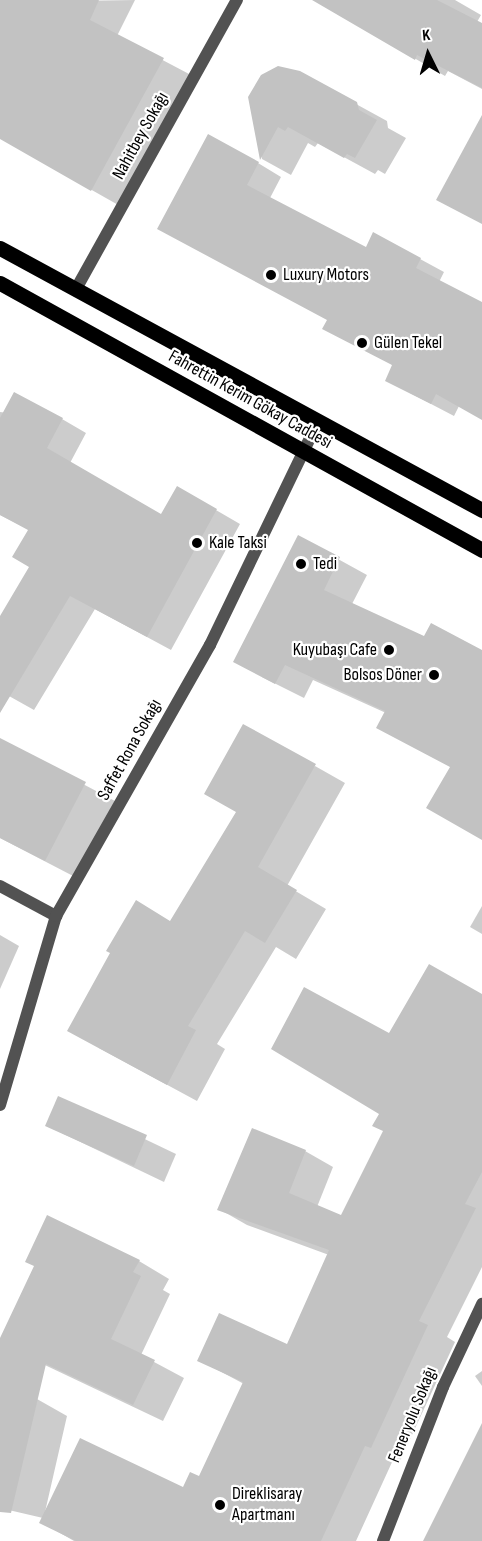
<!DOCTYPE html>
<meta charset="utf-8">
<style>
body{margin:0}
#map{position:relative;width:482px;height:1541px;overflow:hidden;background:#fff;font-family:"Sofia Sans Condensed",sans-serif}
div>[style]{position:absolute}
.shadow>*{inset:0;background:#0003}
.building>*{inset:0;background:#c2c2c2}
.street>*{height:12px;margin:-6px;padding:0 6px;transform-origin:6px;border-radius:6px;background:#525252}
.primary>*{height:15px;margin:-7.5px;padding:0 7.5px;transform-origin:7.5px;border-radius:7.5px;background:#000}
.dots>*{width:16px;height:16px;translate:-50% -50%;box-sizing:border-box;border:3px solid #fff;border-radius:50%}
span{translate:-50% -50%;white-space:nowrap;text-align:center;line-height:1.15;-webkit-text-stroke:4.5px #fff;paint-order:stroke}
.street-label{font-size:18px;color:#000}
.poi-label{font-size:18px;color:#000}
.left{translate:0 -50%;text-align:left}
.right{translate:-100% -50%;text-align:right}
.north{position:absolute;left:398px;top:24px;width:60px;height:60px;-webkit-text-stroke:4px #fff;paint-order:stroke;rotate:355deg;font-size:16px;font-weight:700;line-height:24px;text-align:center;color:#000}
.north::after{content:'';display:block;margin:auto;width:21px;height:27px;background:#000;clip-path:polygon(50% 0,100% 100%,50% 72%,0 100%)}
</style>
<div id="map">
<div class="shadow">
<i style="clip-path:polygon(135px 0,117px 36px,191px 75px,120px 206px,0 138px,0 2px)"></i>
<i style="clip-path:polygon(323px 0,455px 0,481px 15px,477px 22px,482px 25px,482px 89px,448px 71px,445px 76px,330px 9px)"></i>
<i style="clip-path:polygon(250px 97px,356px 104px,387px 121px,388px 128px,406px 138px,385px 174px,378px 170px,375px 174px,318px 143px,315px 147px,308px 143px,291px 175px,262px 159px)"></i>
<i style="clip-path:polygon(258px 163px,281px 177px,270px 198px,366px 249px,374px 234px,444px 272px,439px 282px,482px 304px,482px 419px,459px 406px,454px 416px,410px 393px,394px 366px,329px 320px,182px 241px)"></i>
<i style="clip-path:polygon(0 412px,62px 419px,86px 433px,70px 463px,161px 516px,178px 488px,240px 524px,171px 650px,95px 609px,34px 710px,0 691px,0 619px,31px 567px,30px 530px,0 515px)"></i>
<i style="clip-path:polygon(298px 537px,367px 575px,352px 604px,425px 638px,482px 652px,482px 839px,451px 767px,386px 713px,313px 680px,304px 698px,262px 677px)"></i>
<i style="clip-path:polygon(0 740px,115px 801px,75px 877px,0 838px)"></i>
<i style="clip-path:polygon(315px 766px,345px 783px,287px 886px,326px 909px,296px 959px,276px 947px,217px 1044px,225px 1049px,197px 1101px,99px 1048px,238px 812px)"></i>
<i style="clip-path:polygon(482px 906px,482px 934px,470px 927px)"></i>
<i style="clip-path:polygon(0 935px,19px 946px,0 989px)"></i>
<i style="clip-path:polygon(482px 996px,482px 1267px,447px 1337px,455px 1342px,399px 1463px,393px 1460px,356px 1541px,74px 1541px,41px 1522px,43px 1518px,0 1508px,0 1390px,37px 1399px,67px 1416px,45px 1512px,184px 1489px,200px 1478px,244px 1384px,199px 1360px,288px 1346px,329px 1255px,247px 1225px,219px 1209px,305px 1151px,333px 1167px,317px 1207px,342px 1217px,384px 1131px,381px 1113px,390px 1035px)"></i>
<i style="clip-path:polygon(59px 1098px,176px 1154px,164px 1182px,47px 1126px)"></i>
<i style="clip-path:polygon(139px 1261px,169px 1279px,163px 1290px,170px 1294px,141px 1355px,184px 1378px,163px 1421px,30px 1358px,36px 1267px)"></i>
<i style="clip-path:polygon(482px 1371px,482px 1386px,475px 1376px)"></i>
</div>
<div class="building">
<i style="clip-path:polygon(0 0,99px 0,90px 20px,164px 58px,91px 191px,0 139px)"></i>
<i style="clip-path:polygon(312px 0,437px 0,482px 23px,482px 88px,417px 55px,415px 60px)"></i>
<i style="clip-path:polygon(278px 66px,300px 71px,357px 102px,359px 110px,377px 120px,355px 158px,347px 154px,344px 158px,288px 127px,285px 131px,278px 127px,260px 160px,248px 97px,261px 75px)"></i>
<i style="clip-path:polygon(482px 115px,482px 224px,436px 200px)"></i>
<i style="clip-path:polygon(208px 134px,259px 162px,247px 185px,366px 247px,373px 232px,421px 258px,416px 268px,482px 302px,482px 420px,436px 394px,431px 404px,385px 381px,392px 365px,322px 329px,327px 320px,157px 229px)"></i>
<i style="clip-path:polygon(14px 392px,63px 418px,47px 448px,161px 514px,177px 486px,217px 509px,147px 637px,70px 596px,0 713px,0 616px,29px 567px,12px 557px,28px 530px,0 515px,0 418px)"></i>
<i style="clip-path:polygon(298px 535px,340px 557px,324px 590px,424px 636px,431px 623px,482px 650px,482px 840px,426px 808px,450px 767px,376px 728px,385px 711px,285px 665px,275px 684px,233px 662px)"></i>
<i style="clip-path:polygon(243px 724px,316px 764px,258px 867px,297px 890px,265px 943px,245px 931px,188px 1026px,196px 1030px,167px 1085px,67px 1031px,110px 953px,106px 951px,136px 900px,170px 921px,236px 812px,204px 794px)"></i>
<i style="clip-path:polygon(0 738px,86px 782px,45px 861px,0 838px)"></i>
<i style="clip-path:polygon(429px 964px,482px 994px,482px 1172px,465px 1204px,476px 1208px,419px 1321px,428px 1325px,371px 1448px,365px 1446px,321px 1541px,76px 1541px,39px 1523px,80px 1438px,183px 1487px,190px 1472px,199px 1476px,243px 1382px,197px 1361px,219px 1313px,287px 1344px,329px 1250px,217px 1210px,252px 1128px,306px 1150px,289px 1193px,341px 1215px,383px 1131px,372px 1126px,379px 1114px,271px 1049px,304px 987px,389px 1033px)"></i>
<i style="clip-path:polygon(58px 1096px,147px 1135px,134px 1166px,45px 1126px)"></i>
<i style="clip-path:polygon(47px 1215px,140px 1260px,133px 1272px,141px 1276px,111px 1339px,155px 1360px,133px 1405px,46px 1364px,11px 1513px,0 1512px,0 1338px,34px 1266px,25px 1262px)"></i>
<i style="clip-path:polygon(482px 1423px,482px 1541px,423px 1541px)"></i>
</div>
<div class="street">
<i style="left:76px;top:289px;width:331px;rotate:-60.9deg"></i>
<i style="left:0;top:886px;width:64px;rotate:28.2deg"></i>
<i style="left:0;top:1105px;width:197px;rotate:-73.5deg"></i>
<i style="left:56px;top:916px;width:312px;rotate:-60.4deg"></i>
<i style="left:210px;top:645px;width:248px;rotate:-64.2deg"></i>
<i style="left:383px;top:1541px;width:165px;rotate:-68.7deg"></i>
<i style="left:443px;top:1387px;width:92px;rotate:-64.8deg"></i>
</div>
<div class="primary">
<i style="left:0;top:248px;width:549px;rotate:28.53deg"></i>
<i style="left:0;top:283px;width:551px;rotate:28.98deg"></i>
</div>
<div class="dots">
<i style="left:271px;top:275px;background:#000"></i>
<i style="left:362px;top:343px;background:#000"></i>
<i style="left:197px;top:543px;background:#000"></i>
<i style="left:301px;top:564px;background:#000"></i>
<i style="left:389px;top:650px;background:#000"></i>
<i style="left:434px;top:675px;background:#000"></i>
<i style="left:220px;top:1505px;background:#000"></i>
</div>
<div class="street-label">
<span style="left:141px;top:136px;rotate:-61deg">Nahitbey Sokağı</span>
<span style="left:250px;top:400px;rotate:29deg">Fahrettin Kerim Gökay Caddesi</span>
<span style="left:130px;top:750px;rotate:-61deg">Saffet Rona Sokağı</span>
<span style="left:413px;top:1415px;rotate:-68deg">Feneryolu Sokağı</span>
</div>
<div class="poi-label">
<span class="left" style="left:283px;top:275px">Luxury Motors</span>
<span class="left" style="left:374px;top:343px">Gülen Tekel</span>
<span class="left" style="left:209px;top:543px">Kale Taksi</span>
<span class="left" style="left:313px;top:564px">Tedi</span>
<span class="right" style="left:377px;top:650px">Kuyubaşı Cafe</span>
<span class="right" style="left:422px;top:675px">Bolsos Döner</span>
<span class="left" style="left:232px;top:1505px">Direklisaray<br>Apartmanı</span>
</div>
<div class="north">K</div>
</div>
